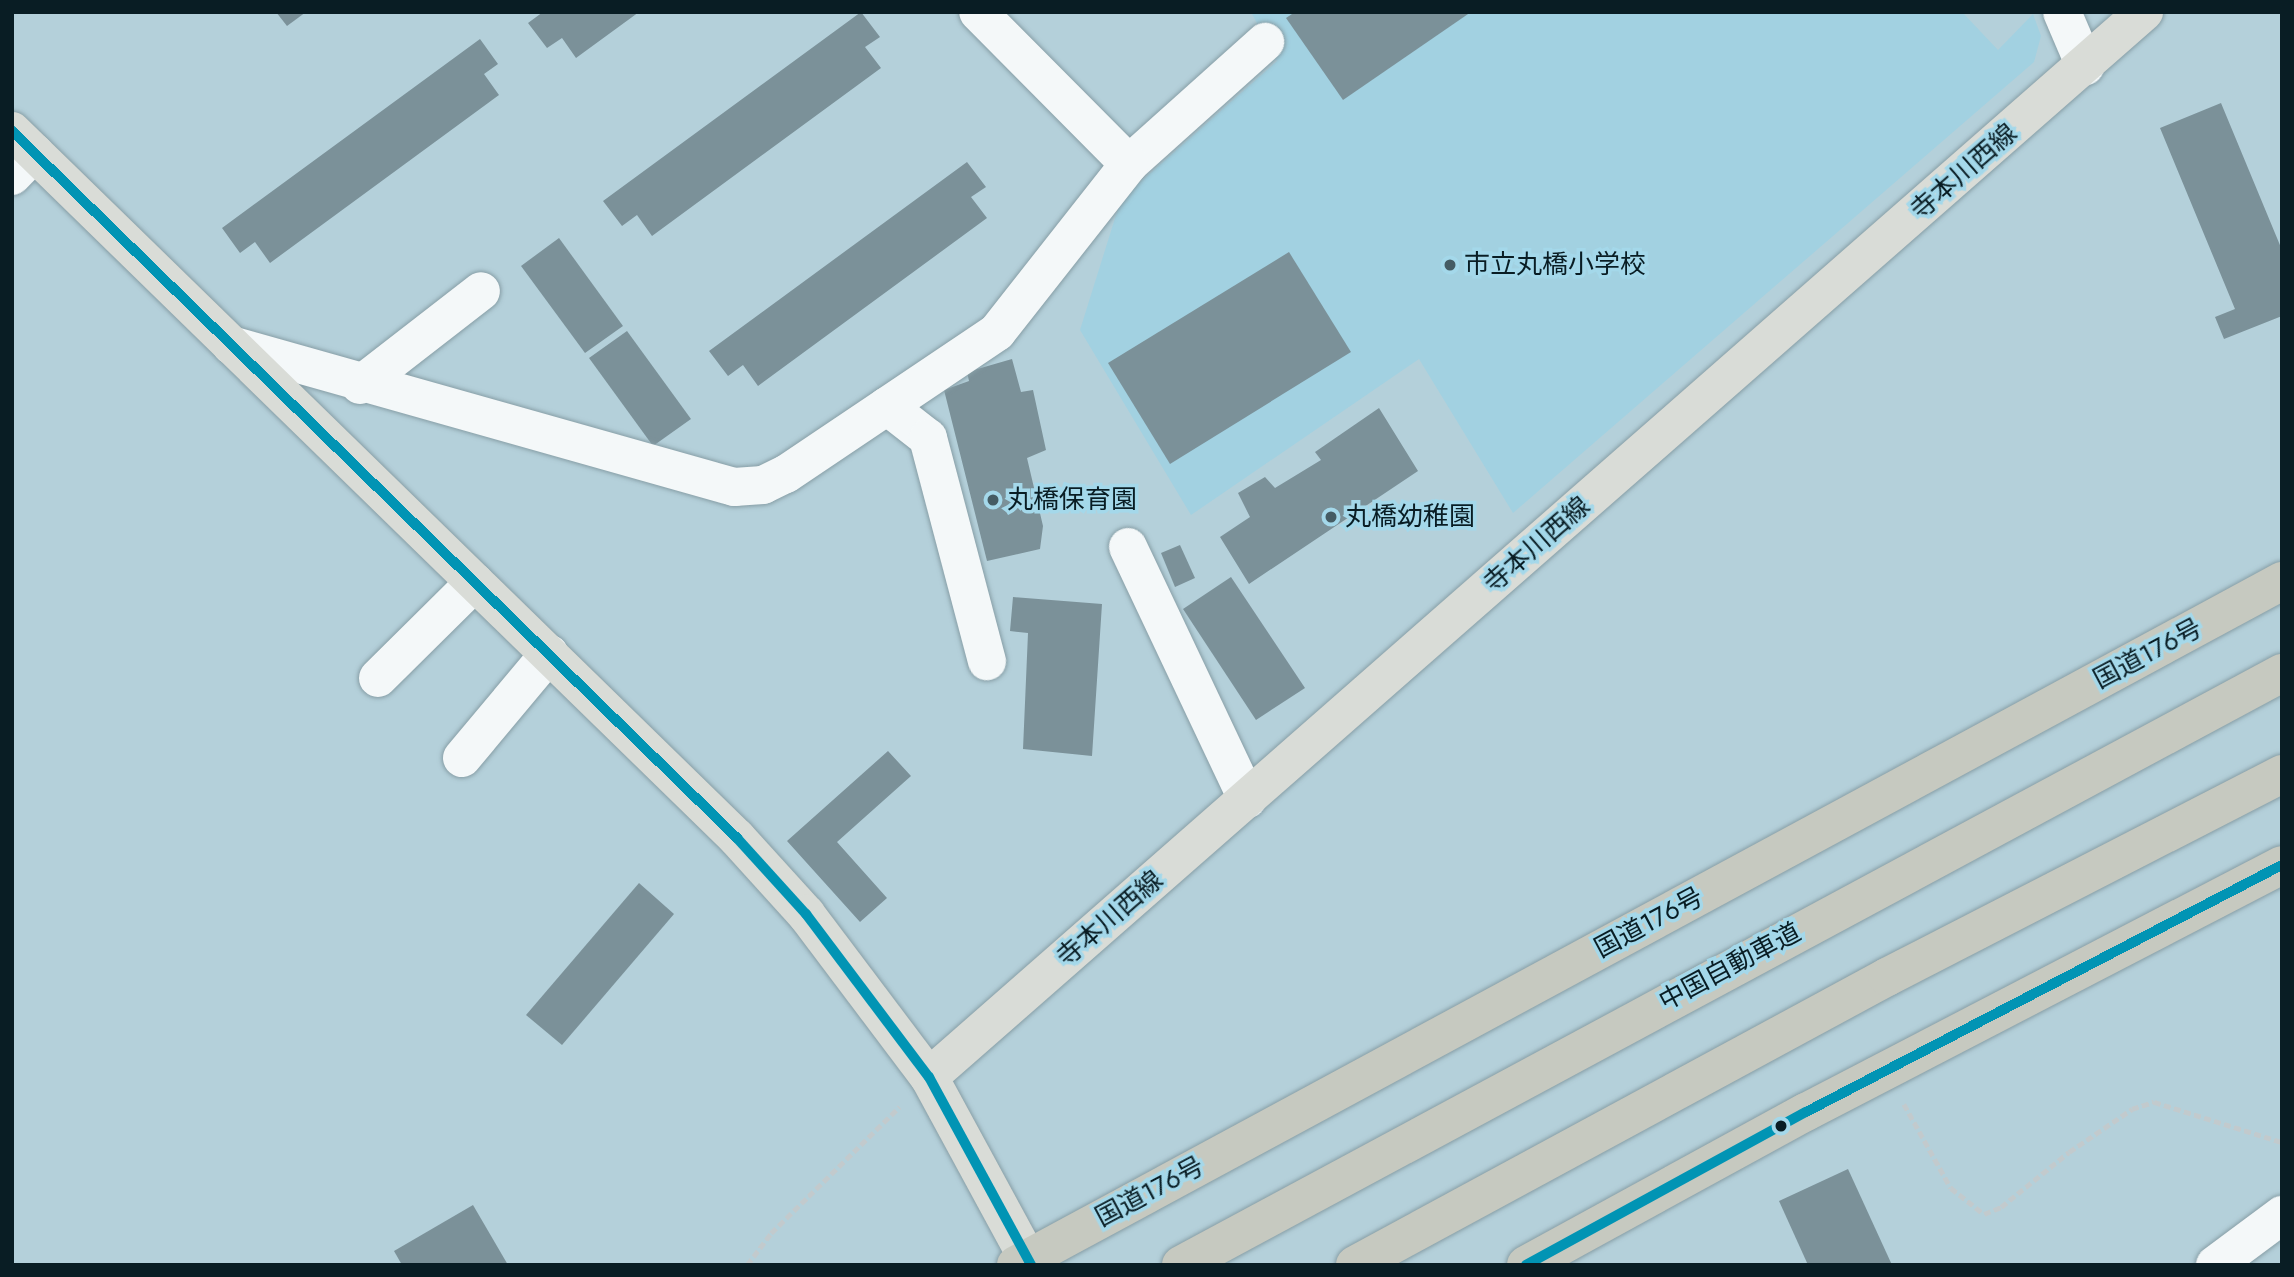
<!DOCTYPE html>
<meta charset="utf-8">
<style>
body{margin:0}
#map{position:relative;width:2294px;height:1277px;overflow:hidden;background:#b4d0da;font-family:Jost,"Noto Sans JP",sans-serif}
div>[style]{position:absolute}
.built>*{inset:0;background:#a2d1e1}
.building>*{inset:0;background:#7b9199}
.path>*{height:4.5px;margin-top:-2.25px;transform-origin:0;background:repeating-linear-gradient(90deg,#c2cacd 0 7px,transparent 0 10.5px)}
.roads{filter:drop-shadow(0 0 2px #879ea6) drop-shadow(0 0 2px #879ea6)}
.minor>*{height:38px;margin:-19px;padding:0 19px;transform-origin:19px;border-radius:19px;background:#f4f8f9}
.major>*{height:38px;margin:-19px;padding:0 19px;transform-origin:19px;border-radius:19px;background:#d9dcd7}
.highway>*{height:38px;margin:-19px;padding:0 19px;transform-origin:19px;border-radius:19px;background:#c6c9c0}
.bus-1>*{height:10px;margin:-5px;padding:0 5px;transform-origin:5px;border-radius:5px;background:#0194b4}
.dots>*{width:19px;height:19px;translate:-50% -50%;box-sizing:border-box;border:4px solid #a4d8ea;border-radius:50%}
span{translate:-50% -50%;white-space:nowrap;text-align:center;line-height:1.15;-webkit-text-stroke:7px #a4d8ea;paint-order:stroke}
.street-label{font-size:26px;color:#091d24}
.poi-label{font-size:26px;color:#091d24}
.left{translate:0 -50%;text-align:left}
.frame{position:absolute;inset:0;border:14px solid #091d24;pointer-events:none}
</style>
<div id="map">
<div class="built">
<i style="clip-path:polygon(1251px 12px,1962px 12px,1998px 50px,2033px 14px,2041px 36px,2034px 62px,1513px 513px,1419px 359px,1191px 515px,1080px 330px,1121px 199px,1277px 61px)"></i>
</div>
<div class="building">
<i style="clip-path:polygon(276px 12px,306px 12px,287px 26px)"></i>
<i style="clip-path:polygon(543px 12px,639px 12px,576px 58px,562px 38px,547px 48px,528px 23px)"></i>
<i style="clip-path:polygon(861px 12px,880px 37px,865px 47px,881px 68px,652px 236px,637px 215px,622px 226px,603px 201px)"></i>
<i style="clip-path:polygon(1295px 12px,1471px 12px,1343px 100px,1286px 18px)"></i>
<i style="clip-path:polygon(480px 39px,498px 64px,484px 74px,499px 95px,270px 263px,255px 242px,240px 253px,222px 228px)"></i>
<i style="clip-path:polygon(2221px 103px,2282px 250px,2282px 316px,2224px 339px,2215px 317px,2235px 309px,2160px 128px)"></i>
<i style="clip-path:polygon(967px 162px,986px 187px,971px 197px,987px 218px,758px 386px,743px 365px,728px 376px,709px 351px)"></i>
<i style="clip-path:polygon(559px 238px,623px 326px,585px 353px,521px 266px)"></i>
<i style="clip-path:polygon(1289px 252px,1351px 352px,1170px 464px,1108px 363px)"></i>
<i style="clip-path:polygon(627px 331px,691px 419px,653px 446px,589px 358px)"></i>
<i style="clip-path:polygon(1012px 359px,1021px 392px,1033px 390px,1046px 450px,1027px 458px,1043px 526px,1040px 549px,987px 561px,944px 390px,969px 381px,967px 372px)"></i>
<i style="clip-path:polygon(1379px 408px,1418px 471px,1249px 584px,1220px 537px,1250px 517px,1238px 493px,1265px 477px,1275px 488px,1321px 460px,1315px 452px)"></i>
<i style="clip-path:polygon(1180px 545px,1195px 578px,1175px 587px,1161px 553px)"></i>
<i style="clip-path:polygon(1231px 577px,1305px 688px,1256px 720px,1183px 609px)"></i>
<i style="clip-path:polygon(1013px 597px,1102px 604px,1092px 756px,1023px 749px,1028px 633px,1010px 631px)"></i>
<i style="clip-path:polygon(888px 751px,911px 776px,837px 842px,887px 898px,860px 922px,787px 841px)"></i>
<i style="clip-path:polygon(639px 883px,674px 914px,562px 1045px,526px 1015px)"></i>
<i style="clip-path:polygon(1848px 1169px,1892px 1265px,1808px 1265px,1779px 1201px)"></i>
<i style="clip-path:polygon(473px 1205px,508px 1265px,402px 1265px,394px 1251px)"></i>
</div>
<div class="path">
<i style="left:1904px;top:1104px;width:96px;rotate:60.8deg"></i>
<i style="left:1951px;top:1188px;width:42px;rotate:38.2deg"></i>
<i style="left:1984px;top:1214px;width:18px;rotate:-22deg"></i>
<i style="left:2001px;top:1207px;width:87px;rotate:-39deg"></i>
<i style="left:2069px;top:1152px;width:76px;rotate:-34.3deg"></i>
<i style="left:2132px;top:1109px;width:23px;rotate:-18deg"></i>
<i style="left:2154px;top:1102px;width:134px;rotate:17.4deg"></i>
<i style="left:747px;top:1265px;width:40px;rotate:-53deg"></i>
<i style="left:771px;top:1233px;width:180px;rotate:-44.5deg"></i>
</div>
<div class="roads">
<div class="minor">
<i style="left:2062px;top:12px;width:59px;rotate:66.9deg"></i>
<i style="left:1129px;top:164px;width:183px;rotate:-41.9deg"></i>
<i style="left:12px;top:176px;width:32px;rotate:-46deg"></i>
<i style="left:231px;top:345px;width:523px;rotate:15.76deg"></i>
<i style="left:734px;top:487px;width:29px;rotate:-4deg"></i>
<i style="left:763px;top:485px;width:25px;rotate:-26deg"></i>
<i style="left:786px;top:474px;width:254px;rotate:-33.9deg"></i>
<i style="left:997px;top:332px;width:214px;rotate:-51.8deg"></i>
<i style="left:1129px;top:164px;width:214px;rotate:-134.8deg"></i>
<i style="left:360px;top:385px;width:153px;rotate:-37.8deg"></i>
<i style="left:887px;top:406px;width:52px;rotate:38deg"></i>
<i style="left:928px;top:438px;width:231px;rotate:75.2deg"></i>
<i style="left:1128px;top:547px;width:279px;rotate:64.7deg"></i>
<i style="left:378px;top:678px;width:136px;rotate:-44.7deg"></i>
<i style="left:462px;top:758px;width:136px;rotate:-50.1deg"></i>
<i style="left:2215px;top:1265px;width:84px;rotate:-36.7deg"></i>
</div>
<div class="major">
<i style="left:12px;top:131px;width:1013px;rotate:44.28deg"></i>
<i style="left:737px;top:838px;width:103px;rotate:47.8deg"></i>
<i style="left:806px;top:914px;width:204px;rotate:53deg"></i>
<i style="left:929px;top:1077px;width:214px;rotate:61.5deg"></i>
<i style="left:929px;top:1077px;width:1616px;rotate:-41.24deg"></i>
</div>
<div class="highway">
<i style="left:1016px;top:1265px;width:1439px;rotate:-28.38deg"></i>
<i style="left:1181px;top:1265px;width:1250px;rotate:-28.27deg"></i>
<i style="left:1355px;top:1265px;width:605px;rotate:-28.43deg"></i>
<i style="left:1887px;top:977px;width:444px;rotate:-27.2deg"></i>
<i style="left:1526px;top:1265px;width:319px;rotate:-28.7deg"></i>
<i style="left:1806px;top:1112px;width:536px;rotate:-27.43deg"></i>
</div>
</div>
<div class="bus-1">
<i style="left:12px;top:131px;width:1013px;rotate:44.28deg"></i>
<i style="left:737px;top:838px;width:103px;rotate:47.8deg"></i>
<i style="left:806px;top:914px;width:204px;rotate:53deg"></i>
<i style="left:929px;top:1077px;width:214px;rotate:61.5deg"></i>
<i style="left:1526px;top:1265px;width:319px;rotate:-28.7deg"></i>
<i style="left:1806px;top:1112px;width:536px;rotate:-27.43deg"></i>
</div>
<div class="dots">
<i style="left:1450px;top:265px;background:#455c64"></i>
<i style="left:993px;top:500px;background:#455c64"></i>
<i style="left:1331px;top:517px;background:#455c64"></i>
<i style="left:1781px;top:1126px;background:#091d24"></i>
</div>
<div class="street-label">
<span style="left:1964px;top:172px;rotate:-41deg">寺本川西線</span>
<span style="left:1537px;top:545px;rotate:-41deg">寺本川西線</span>
<span style="left:2148px;top:654px;rotate:-28deg">国道176号</span>
<span style="left:1110px;top:919px;rotate:-41deg">寺本川西線</span>
<span style="left:1649px;top:923px;rotate:-28deg">国道176号</span>
<span style="left:1730px;top:967px;rotate:-28deg">中国自動車道</span>
<span style="left:1150px;top:1192px;rotate:-28deg">国道176号</span>
</div>
<div class="poi-label">
<span class="left" style="left:1464px;top:265px">市立丸橋小学校</span>
<span class="left" style="left:1007px;top:500px">丸橋保育園</span>
<span class="left" style="left:1345px;top:517px">丸橋幼稚園</span>
</div>
<div class="frame"></div>
</div>
